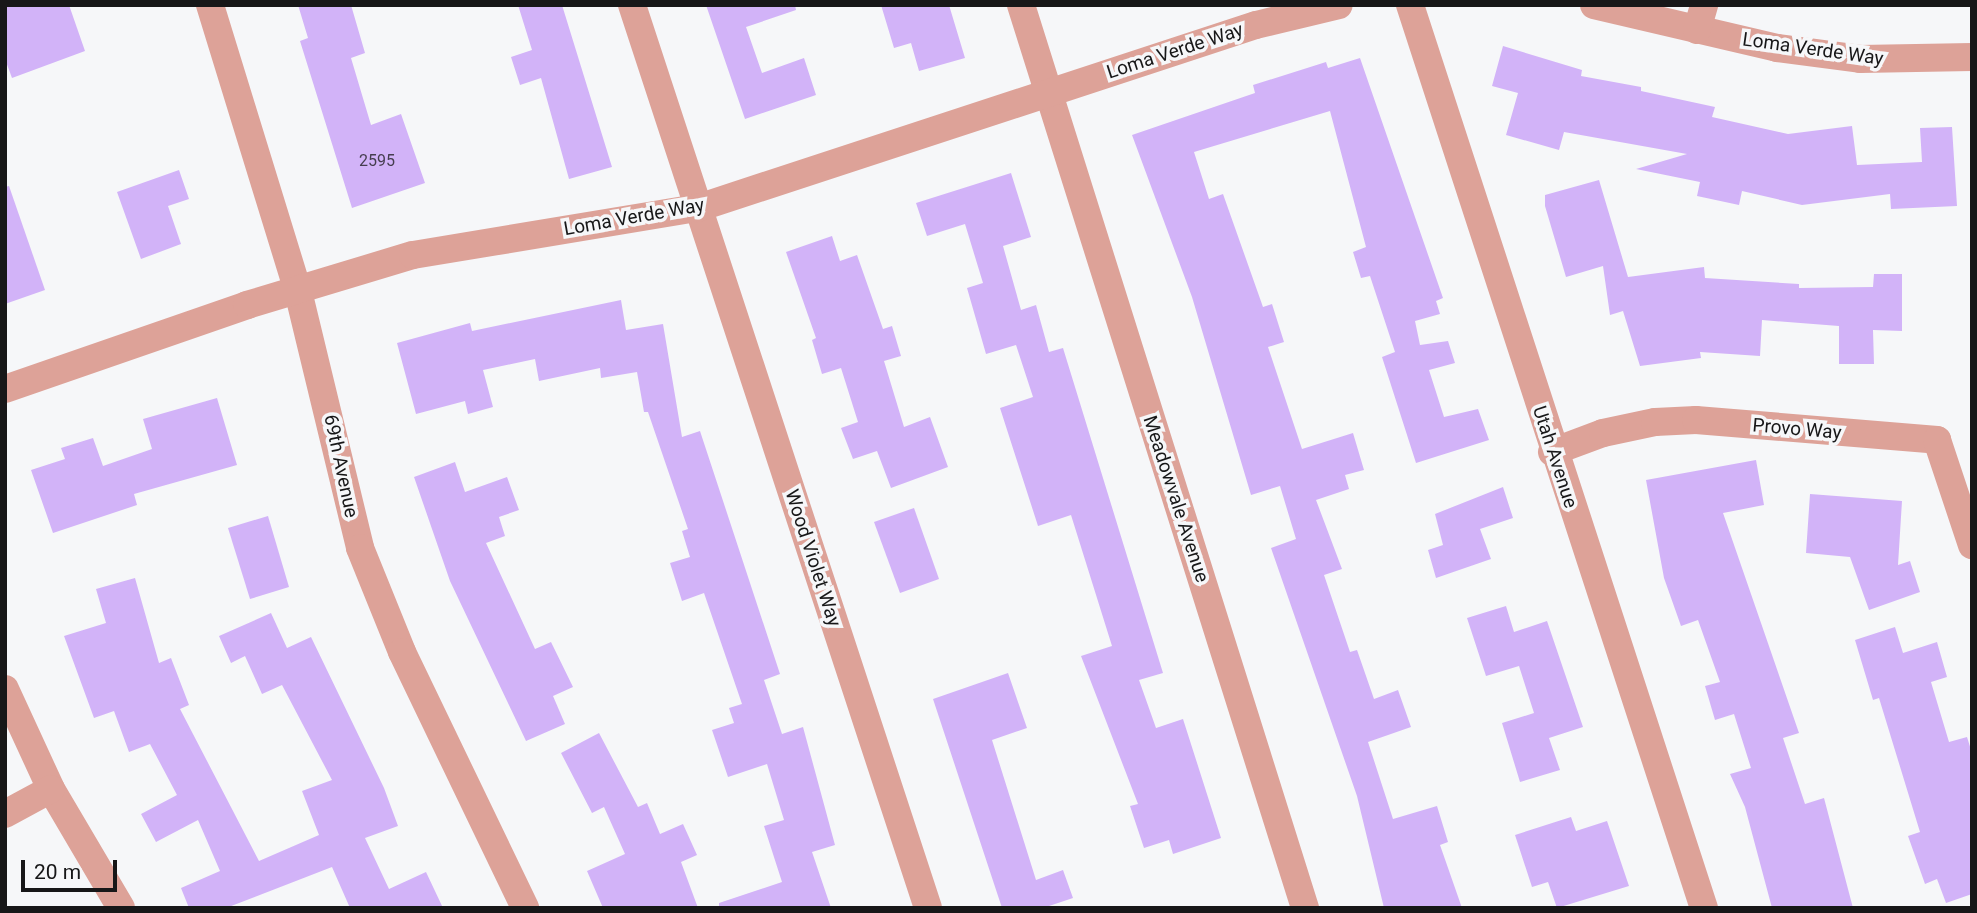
<!DOCTYPE html>
<style>
body{margin:0}
#map{position:relative;width:1977px;height:913px;overflow:hidden;background:#f6f7f9;font-family:Roboto,sans-serif}
div>[style]{position:absolute}
.building>*{inset:0;background:#d2b3f8}
.minor>*{height:28px;margin:-14px;padding:0 14px;transform-origin:14px;border-radius:14px;background:#dda298}
span{translate:-50% -50%;white-space:nowrap;text-align:center;line-height:1.15;-webkit-text-stroke:7px #f6f7f9;paint-order:stroke}
.number-label{font-size:16px;color:#463e50}
.number-label span{-webkit-text-stroke-width:0}
.street-label{font-size:19px;color:#171718}
.frame{position:absolute;inset:0;border:7px solid #171718;pointer-events:none}
.scale{position:absolute;left:21px;top:860px;width:96px;height:32px;box-sizing:border-box;border:4px solid #171718;border-top:0;padding-left:9px;font-size:21px;line-height:24px;white-space:nowrap;color:#171718;-webkit-text-stroke:5px #f6f7f9;paint-order:stroke}
</style>
<div id="map">
<div class="building">
<i style="clip-path:polygon(5px 5px,69px 5px,85px 51px,12px 78px,5px 59px)"></i>
<i style="clip-path:polygon(298px 5px,351px 5px,365px 53px,351px 58px,371px 125px,401px 114px,425px 183px,352px 208px,300px 41px,308px 38px)"></i>
<i style="clip-path:polygon(518px 5px,562px 5px,612px 167px,569px 179px,541px 78px,520px 85px,511px 57px,532px 50px)"></i>
<i style="clip-path:polygon(706px 5px,795px 5px,796px 10px,746px 27px,762px 73px,804px 58px,816px 95px,745px 119px)"></i>
<i style="clip-path:polygon(881px 5px,949px 5px,965px 58px,919px 71px,911px 43px,894px 48px)"></i>
<i style="clip-path:polygon(1503px 46px,1582px 70px,1581px 76px,1641px 87px,1641px 91px,1715px 107px,1712px 117px,1788px 134px,1852px 126px,1857px 165px,1922px 162px,1920px 128px,1952px 127px,1957px 206px,1891px 209px,1890px 194px,1802px 205px,1742px 191px,1739px 205px,1697px 196px,1700px 182px,1636px 169px,1687px 154px,1564px 132px,1559px 150px,1506px 135px,1518px 93px,1492px 86px)"></i>
<i style="clip-path:polygon(1360px 58px,1443px 298px,1436px 301px,1440px 314px,1415px 321px,1420px 345px,1448px 341px,1455px 363px,1429px 370px,1444px 417px,1478px 409px,1489px 440px,1416px 463px,1382px 357px,1395px 352px,1370px 276px,1361px 278px,1353px 252px,1366px 247px,1330px 111px,1194px 152px,1209px 199px,1223px 194px,1263px 307px,1272px 304px,1284px 342px,1268px 347px,1302px 449px,1353px 433px,1364px 470px,1345px 475px,1349px 489px,1316px 500px,1342px 569px,1324px 575px,1350px 652px,1357px 650px,1374px 699px,1398px 690px,1411px 727px,1368px 742px,1393px 819px,1437px 806px,1448px 842px,1440px 845px,1462px 908px,1384px 908px,1357px 796px,1271px 548px,1296px 539px,1280px 486px,1251px 495px,1192px 297px,1132px 135px,1255px 93px,1253px 85px,1326px 62px,1328px 68px)"></i>
<i style="clip-path:polygon(179px 170px,189px 199px,168px 206px,181px 244px,141px 259px,117px 192px)"></i>
<i style="clip-path:polygon(1011px 173px,1031px 237px,1003px 246px,1021px 310px,1036px 305px,1049px 352px,1063px 348px,1163px 673px,1139px 680px,1156px 728px,1183px 719px,1221px 838px,1173px 854px,1169px 840px,1144px 848px,1130px 806px,1138px 804px,1081px 656px,1112px 646px,1071px 515px,1038px 526px,1000px 408px,1033px 397px,1016px 345px,986px 354px,967px 288px,983px 283px,965px 224px,927px 236px,916px 203px)"></i>
<i style="clip-path:polygon(1599px 180px,1628px 277px,1704px 267px,1705px 278px,1799px 284px,1799px 288px,1873px 287px,1874px 274px,1902px 274px,1902px 331px,1873px 330px,1874px 364px,1839px 364px,1839px 326px,1762px 320px,1760px 356px,1700px 352px,1701px 358px,1640px 366px,1623px 311px,1610px 315px,1603px 266px,1566px 277px,1545px 206px,1545px 195px)"></i>
<i style="clip-path:polygon(9px 186px,45px 290px,5px 304px,5px 187px)"></i>
<i style="clip-path:polygon(832px 236px,840px 261px,857px 255px,883px 329px,892px 326px,901px 356px,884px 361px,904px 427px,930px 417px,948px 467px,891px 488px,877px 451px,853px 459px,841px 428px,858px 422px,841px 368px,822px 374px,812px 340px,816px 338px,786px 252px)"></i>
<i style="clip-path:polygon(621px 300px,626px 330px,663px 324px,682px 437px,700px 431px,780px 674px,764px 680px,782px 734px,803px 727px,835px 845px,812px 852px,831px 908px,719px 908px,719px 903px,782px 882px,764px 826px,784px 820px,767px 764px,728px 777px,712px 730px,734px 723px,729px 708px,742px 704px,704px 593px,682px 601px,670px 563px,690px 557px,682px 531px,688px 529px,648px 412px,644px 412px,637px 372px,601px 378px,600px 368px,539px 381px,535px 359px,483px 370px,493px 407px,468px 414px,465px 401px,416px 414px,397px 343px,470px 323px,472px 331px)"></i>
<i style="clip-path:polygon(217px 398px,237px 465px,134px 494px,137px 505px,53px 533px,31px 470px,65px 459px,61px 448px,93px 438px,103px 466px,152px 449px,143px 419px)"></i>
<i style="clip-path:polygon(1756px 460px,1764px 505px,1723px 513px,1799px 733px,1783px 738px,1805px 804px,1824px 798px,1853px 908px,1772px 908px,1745px 807px,1730px 774px,1751px 768px,1734px 714px,1715px 720px,1705px 686px,1720px 682px,1698px 620px,1681px 626px,1664px 578px,1646px 480px)"></i>
<i style="clip-path:polygon(455px 462px,465px 492px,507px 477px,519px 510px,499px 517px,505px 536px,486px 543px,535px 649px,551px 642px,573px 687px,553px 696px,565px 724px,526px 741px,450px 581px,414px 477px)"></i>
<i style="clip-path:polygon(1503px 487px,1513px 518px,1480px 529px,1491px 559px,1436px 578px,1428px 550px,1443px 545px,1435px 514px)"></i>
<i style="clip-path:polygon(1810px 494px,1902px 501px,1898px 565px,1910px 561px,1920px 592px,1869px 610px,1850px 557px,1806px 553px)"></i>
<i style="clip-path:polygon(914px 508px,939px 579px,900px 593px,874px 522px)"></i>
<i style="clip-path:polygon(268px 516px,289px 587px,250px 599px,228px 528px)"></i>
<i style="clip-path:polygon(135px 578px,159px 663px,171px 658px,189px 705px,180px 709px,259px 861px,319px 835px,302px 791px,332px 780px,282px 685px,262px 694px,245px 656px,231px 663px,219px 636px,271px 613px,287px 648px,311px 637px,384px 788px,398px 826px,365px 838px,389px 889px,426px 872px,443px 908px,350px 908px,332px 867px,226px 908px,189px 908px,181px 888px,220px 871px,198px 820px,156px 842px,141px 814px,177px 795px,150px 744px,129px 752px,114px 711px,94px 718px,64px 636px,106px 623px,96px 589px)"></i>
<i style="clip-path:polygon(1506px 606px,1514px 632px,1547px 621px,1583px 727px,1549px 738px,1560px 770px,1520px 782px,1502px 723px,1534px 713px,1519px 666px,1486px 676px,1467px 618px)"></i>
<i style="clip-path:polygon(1895px 627px,1903px 653px,1937px 642px,1947px 677px,1931px 682px,1949px 742px,1967px 737px,1972px 753px,1972px 894px,1946px 903px,1937px 879px,1925px 884px,1908px 836px,1920px 832px,1879px 698px,1873px 700px,1855px 640px)"></i>
<i style="clip-path:polygon(1008px 673px,1027px 728px,992px 740px,1036px 880px,1063px 870px,1073px 898px,1043px 908px,1002px 908px,933px 699px)"></i>
<i style="clip-path:polygon(599px 733px,638px 807px,647px 803px,660px 834px,683px 824px,697px 855px,681px 862px,698px 908px,603px 908px,587px 871px,625px 854px,604px 807px,592px 813px,561px 753px)"></i>
<i style="clip-path:polygon(1571px 817px,1576px 831px,1607px 821px,1629px 886px,1557px 908px,1548px 882px,1532px 887px,1515px 835px)"></i>
</div>
<div class="minor">
<i style="left:210px;top:5px;width:299px;rotate:72.9deg"></i>
<i style="left:298px;top:291px;width:264px;rotate:76.4deg"></i>
<i style="left:360px;top:548px;width:112px;rotate:68deg"></i>
<i style="left:402px;top:652px;width:284px;rotate:64.3deg"></i>
<i style="left:632px;top:5px;width:950px;rotate:71.85deg"></i>
<i style="left:1021px;top:5px;width:947px;rotate:72.54deg"></i>
<i style="left:1410px;top:5px;width:950px;rotate:71.97deg"></i>
<i style="left:1594px;top:5px;width:188px;rotate:13.2deg"></i>
<i style="left:1777px;top:48px;width:84px;rotate:7.5deg"></i>
<i style="left:1860px;top:59px;width:112px;rotate:-1deg"></i>
<i style="left:1697px;top:30px;width:26px;rotate:-74deg"></i>
<i style="left:5px;top:389px;width:256px;rotate:-19.1deg"></i>
<i style="left:247px;top:305px;width:173px;rotate:-16.8deg"></i>
<i style="left:413px;top:255px;width:289px;rotate:-9.4deg"></i>
<i style="left:698px;top:208px;width:587px;rotate:-18.16deg"></i>
<i style="left:1256px;top:25px;width:85px;rotate:-13.5deg"></i>
<i style="left:1552px;top:452px;width:54px;rotate:-20.4deg"></i>
<i style="left:1603px;top:433px;width:53px;rotate:-11.9deg"></i>
<i style="left:1655px;top:422px;width:41px;rotate:-2.8deg"></i>
<i style="left:1696px;top:420px;width:242px;rotate:4.7deg"></i>
<i style="left:1937px;top:440px;width:111px;rotate:71.6deg"></i>
<i style="left:5px;top:689px;width:110px;rotate:65.3deg"></i>
<i style="left:51px;top:789px;width:138px;rotate:59.5deg"></i>
<i style="left:5px;top:814px;width:52px;rotate:-28.5deg"></i>
</div>
<div class="number-label">
<span style="left:377px;top:161px">2595</span>
</div>
<div class="street-label">
<span style="left:1813px;top:49px;rotate:8deg">Loma Verde Way</span>
<span style="left:1175px;top:51px;rotate:-18deg">Loma Verde Way</span>
<span style="left:634px;top:217px;rotate:-10deg">Loma Verde Way</span>
<span style="left:1797px;top:429px;rotate:5deg">Provo Way</span>
<span style="left:1555px;top:457px;rotate:72deg">Utah Avenue</span>
<span style="left:341px;top:466px;rotate:78deg">69th Avenue</span>
<span style="left:1176px;top:499px;rotate:72deg">Meadowvale Avenue</span>
<span style="left:813px;top:558px;rotate:72deg">Wood Violet Way</span>
</div>
<div class="frame"></div>
<div class="scale">20 m</div>
</div>
